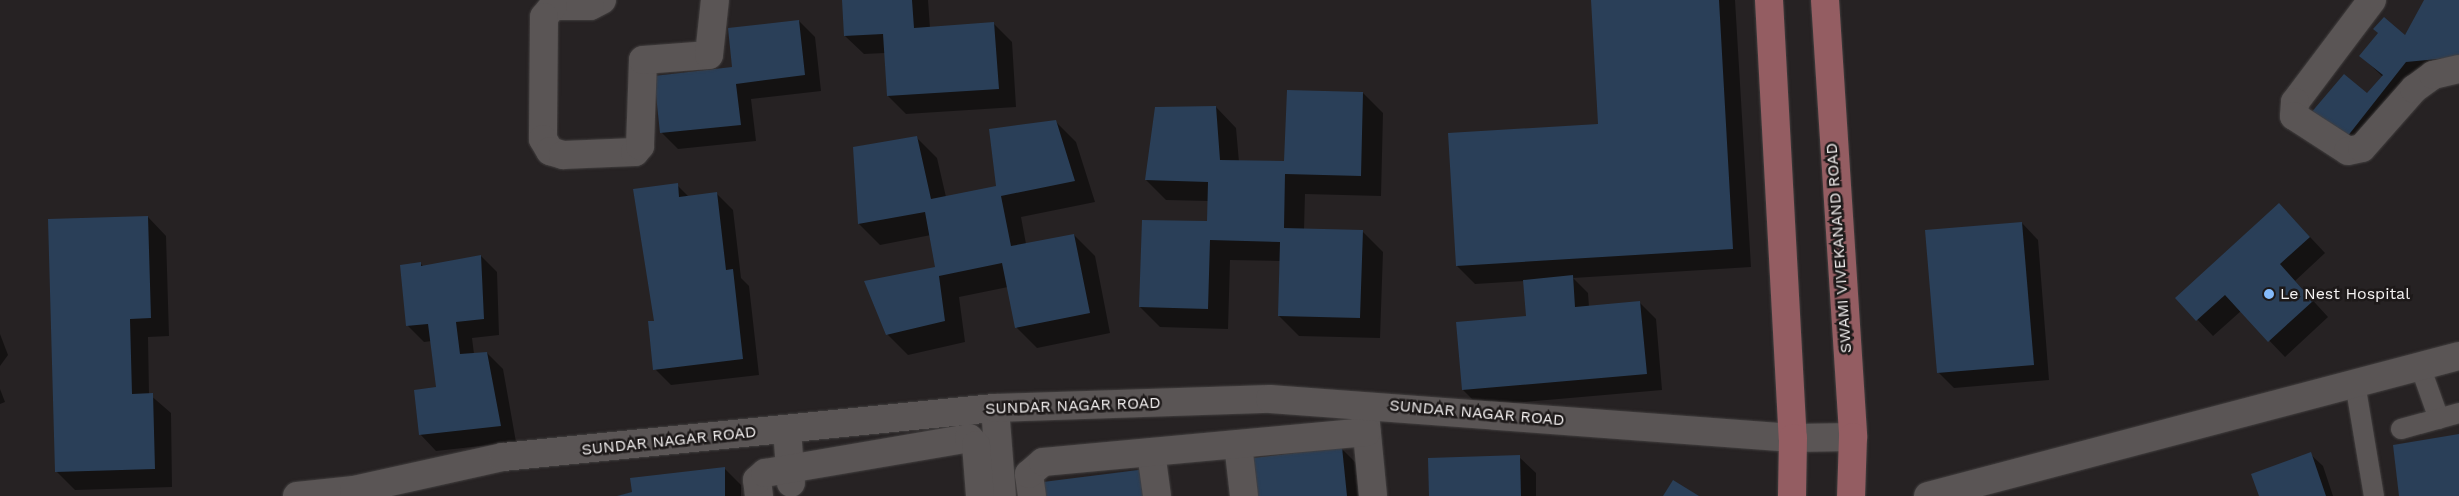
<!DOCTYPE html>
<style>
body{margin:0}
#map{position:relative;width:2459px;height:496px;overflow:hidden;background:#262223;font-family:"Work Sans",sans-serif}
div>[style]{position:absolute}
.shadow>*{inset:0;background:#0007}
.building>*{inset:0;background:#2a3f58}
.roads{filter:drop-shadow(0 0 1px #423f3f) drop-shadow(0 0 1px #423f3f)}
.lane>*{height:20px;margin:-10px;padding:0 10px;transform-origin:10px;border-radius:10px;background:#5a5555}
.street>*{height:28px;margin:-14px;padding:0 14px;transform-origin:14px;border-radius:14px;background:#5a5555}
.secondary>*{height:28px;margin:-14px;padding:0 14px;transform-origin:14px;border-radius:14px;background:#5a5555}
.primary>*{height:28px;margin:-14px;padding:0 14px;transform-origin:14px;border-radius:14px;background:#945d62}
.dots>*{width:14px;height:14px;translate:-50% -50%;box-sizing:border-box;border:2px solid #1d1919;border-radius:50%}
span{translate:-50% -50%;white-space:nowrap;text-align:center;line-height:1.15;-webkit-text-stroke:5px #1d1919;paint-order:stroke}
.street-label{font-size:16px;color:#f5f2f2}
.poi-label{font-size:16px;color:#f5f2f2}
.left{translate:0 -50%;text-align:left}
</style>
<div id="map">
<div class="shadow">
<i style="clip-path:polygon(843px 0,928px 0,930px 28px,994px 24px,1012px 42px,1016px 107px,906px 114px,888px 96px,885px 53px,864px 54px,845px 36px)"></i>
<i style="clip-path:polygon(1592px 0,1735px 0,1751px 267px,1573px 278px,1588px 293px,1589px 307px,1640px 303px,1656px 319px,1662px 390px,1479px 406px,1463px 390px,1527px 317px,1524px 281px,1475px 284px,1457px 266px,1600px 126px)"></i>
<i style="clip-path:polygon(2426px 0,2459px 0,2459px 76px,2423px 78px,2364px 152px,2311px 114px,2367px 95px,2383px 77px,2361px 56px,2405px 36px)"></i>
<i style="clip-path:polygon(799px 21px,815px 37px,821px 91px,751px 99px,756px 141px,678px 149px,662px 133px,655px 77px,733px 68px)"></i>
<i style="clip-path:polygon(1363px 93px,1383px 113px,1381px 196px,1305px 194px,1304px 230px,1362px 231px,1383px 252px,1380px 338px,1299px 336px,1279px 316px,1280px 261px,1230px 260px,1228px 329px,1160px 327px,1140px 307px,1208px 223px,1209px 201px,1166px 200px,1146px 180px,1216px 107px,1236px 128px,1239px 162px,1285px 163px)"></i>
<i style="clip-path:polygon(1055px 121px,1076px 142px,1095px 202px,1021px 217px,1026px 244px,1074px 235px,1095px 256px,1110px 333px,1037px 348px,1016px 327px,1008px 287px,959px 297px,965px 342px,908px 355px,887px 334px,937px 268px,931px 235px,880px 245px,859px 224px,854px 148px,916px 137px,937px 158px,946px 197px,997px 187px)"></i>
<i style="clip-path:polygon(677px 185px,689px 197px,717px 194px,733px 210px,741px 278px,749px 286px,759px 375px,671px 385px,655px 369px,655px 322px)"></i>
<i style="clip-path:polygon(148px 217px,166px 236px,169px 336px,148px 337px,149px 394px,171px 413px,172px 487px,75px 490px,56px 471px)"></i>
<i style="clip-path:polygon(2295px 221px,2325px 253px,2295px 281px,2328px 317px,2285px 357px,2241px 311px,2213px 336px,2177px 298px)"></i>
<i style="clip-path:polygon(2022px 223px,2038px 240px,2049px 380px,1954px 388px,1938px 372px)"></i>
<i style="clip-path:polygon(481px 256px,497px 272px,499px 335px,472px 338px,474px 354px,487px 353px,503px 369px,516px 442px,436px 451px,420px 434px,437px 388px,432px 341px,424px 342px,408px 326px,420px 263px,424px 267px)"></i>
<i style="clip-path:polygon(0 334px,8px 355px,0 366px)"></i>
<i style="clip-path:polygon(0 389px,5px 402px,0 404px)"></i>
<i style="clip-path:polygon(1341px 448px,1362px 469px,1365px 496px,1251px 496px)"></i>
<i style="clip-path:polygon(2310px 454px,2323px 466px,2333px 496px,2260px 496px)"></i>
<i style="clip-path:polygon(1519px 457px,1536px 473px,1536px 496px,1431px 496px)"></i>
<i style="clip-path:polygon(725px 469px,741px 485px,741px 496px,618px 496px)"></i>
</div>
<div class="building">
<i style="clip-path:polygon(842px 0,912px 0,914px 28px,994px 22px,999px 89px,887px 96px,883px 34px,844px 36px)"></i>
<i style="clip-path:polygon(1591px 0,1719px 0,1733px 249px,1456px 266px,1448px 133px,1598px 124px)"></i>
<i style="clip-path:polygon(2424px 0,2459px 0,2459px 57px,2406px 62px,2347px 137px,2310px 114px,2344px 74px,2367px 93px,2383px 75px,2359px 56px,2378px 33px,2373px 29px,2384px 17px,2405px 35px)"></i>
<i style="clip-path:polygon(799px 20px,805px 75px,736px 84px,741px 125px,660px 133px,654px 76px,732px 67px,728px 28px)"></i>
<i style="clip-path:polygon(1287px 90px,1363px 92px,1361px 176px,1285px 174px,1284px 228px,1363px 230px,1360px 318px,1278px 316px,1280px 242px,1210px 240px,1208px 309px,1139px 307px,1142px 220px,1207px 221px,1208px 182px,1145px 180px,1155px 107px,1216px 106px,1220px 160px,1284px 161px)"></i>
<i style="clip-path:polygon(1056px 120px,1075px 181px,1001px 196px,1011px 246px,1074px 234px,1090px 313px,1015px 328px,1002px 263px,939px 276px,945px 321px,886px 335px,864px 281px,935px 267px,925px 212px,858px 224px,853px 147px,917px 136px,931px 199px,996px 186px,989px 129px)"></i>
<i style="clip-path:polygon(678px 183px,679px 197px,717px 192px,726px 270px,733px 269px,743px 359px,653px 370px,648px 321px,654px 321px,633px 189px)"></i>
<i style="clip-path:polygon(2279px 203px,2310px 237px,2280px 264px,2313px 301px,2268px 342px,2225px 295px,2196px 321px,2175px 298px)"></i>
<i style="clip-path:polygon(148px 216px,151px 318px,130px 319px,132px 394px,153px 393px,155px 469px,55px 472px,48px 219px)"></i>
<i style="clip-path:polygon(2022px 222px,2034px 365px,1937px 373px,1925px 230px)"></i>
<i style="clip-path:polygon(481px 255px,484px 319px,456px 322px,460px 354px,487px 352px,501px 426px,419px 435px,414px 390px,436px 387px,428px 324px,406px 326px,400px 265px,421px 262px,421px 266px)"></i>
<i style="clip-path:polygon(1573px 275px,1575px 307px,1640px 301px,1647px 374px,1462px 390px,1456px 322px,1526px 316px,1523px 280px)"></i>
<i style="clip-path:polygon(2459px 434px,2459px 496px,2399px 496px,2393px 445px)"></i>
<i style="clip-path:polygon(1342px 447px,1347px 496px,1249px 496px,1245px 459px)"></i>
<i style="clip-path:polygon(2311px 452px,2326px 496px,2259px 496px,2251px 474px)"></i>
<i style="clip-path:polygon(1520px 455px,1521px 496px,1429px 496px,1428px 458px)"></i>
<i style="clip-path:polygon(725px 467px,725px 496px,617px 496px,632px 492px,630px 478px)"></i>
<i style="clip-path:polygon(1146px 469px,1149px 496px,1044px 496px,1043px 482px)"></i>
<i style="clip-path:polygon(1673px 480px,1699px 496px,1663px 496px)"></i>
</div>
<div class="roads">
<div class="lane">
<i style="left:2420px;top:366px;width:56px;rotate:70.3deg"></i>
<i style="left:2355px;top:383px;width:115px;rotate:80.5deg"></i>
<i style="left:2401px;top:429px;width:60px;rotate:-15.4deg"></i>
</div>
<div class="street">
<i style="left:602px;top:0;width:13px;rotate:153deg"></i>
<i style="left:590px;top:6px;width:37px;rotate:180deg"></i>
<i style="left:553px;top:6px;width:14px;rotate:129deg"></i>
<i style="left:544px;top:17px;width:122px;rotate:90.5deg"></i>
<i style="left:543px;top:139px;width:14px;rotate:60deg"></i>
<i style="left:550px;top:151px;width:14px;rotate:17deg"></i>
<i style="left:563px;top:155px;width:72px;rotate:-2.4deg"></i>
<i style="left:635px;top:152px;width:8px;rotate:-50deg"></i>
<i style="left:640px;top:146px;width:86px;rotate:-88deg"></i>
<i style="left:643px;top:60px;width:66px;rotate:-4.3deg"></i>
<i style="left:709px;top:55px;width:55px;rotate:-83.8deg"></i>
<i style="left:2372px;top:0;width:128px;rotate:127deg"></i>
<i style="left:2295px;top:102px;width:14px;rotate:94deg"></i>
<i style="left:2294px;top:116px;width:64px;rotate:32.9deg"></i>
<i style="left:2348px;top:151px;width:14px;rotate:-12deg"></i>
<i style="left:2362px;top:148px;width:79px;rotate:-48.6deg"></i>
<i style="left:2414px;top:89px;width:24px;rotate:-36deg"></i>
<i style="left:2433px;top:75px;width:27px;rotate:-13deg"></i>
<i style="left:995px;top:408px;width:88px;rotate:85.5deg"></i>
<i style="left:1365px;top:413px;width:83px;rotate:84.5deg"></i>
<i style="left:787px;top:429px;width:54px;rotate:85.8deg"></i>
<i style="left:1238px;top:444px;width:52px;rotate:83.4deg"></i>
<i style="left:1151px;top:452px;width:44px;rotate:82.2deg"></i>
<i style="left:759px;top:496px;width:16px;rotate:-97deg"></i>
<i style="left:757px;top:480px;width:11px;rotate:-41deg"></i>
<i style="left:765px;top:473px;width:207px;rotate:-9.7deg"></i>
<i style="left:969px;top:438px;width:10px;rotate:45deg"></i>
<i style="left:976px;top:445px;width:51px;rotate:85.5deg"></i>
<i style="left:1032px;top:496px;width:22px;rotate:-98deg"></i>
<i style="left:1029px;top:474px;width:18px;rotate:-41deg"></i>
<i style="left:1043px;top:462px;width:325px;rotate:-5.3deg"></i>
<i style="left:1928px;top:496px;width:549px;rotate:-14.77deg"></i>
</div>
<div class="secondary">
<i style="left:297px;top:496px;width:57px;rotate:-6deg"></i>
<i style="left:354px;top:490px;width:153px;rotate:-12.5deg"></i>
<i style="left:503px;top:457px;width:494px;rotate:-5.7deg"></i>
<i style="left:995px;top:408px;width:275px;rotate:-1.9deg"></i>
<i style="left:1270px;top:399px;width:524px;rotate:4.26deg"></i>
<i style="left:1793px;top:438px;width:60px;rotate:-1deg"></i>
</div>
<div class="primary">
<i style="left:1769px;top:0;width:439px;rotate:86.9deg"></i>
<i style="left:1793px;top:438px;width:58px;rotate:91deg"></i>
<i style="left:1825px;top:0;width:438px;rotate:86.3deg"></i>
<i style="left:1853px;top:437px;width:59px;rotate:91.9deg"></i>
</div>
</div>
<div class="dots">
<i style="left:2269px;top:294px;background:#85bbfb"></i>
</div>
<div class="street-label">
<span style="left:1839px;top:248px;rotate:-94deg">SWAMI VIVEKANAND ROAD</span>
<span style="left:1073px;top:406px;rotate:-2deg">SUNDAR NAGAR ROAD</span>
<span style="left:1477px;top:413px;rotate:5deg">SUNDAR NAGAR ROAD</span>
<span style="left:669px;top:441px;rotate:-6deg">SUNDAR NAGAR ROAD</span>
</div>
<div class="poi-label">
<span class="left" style="left:2280px;top:294px">Le Nest Hospital</span>
</div>
</div>
